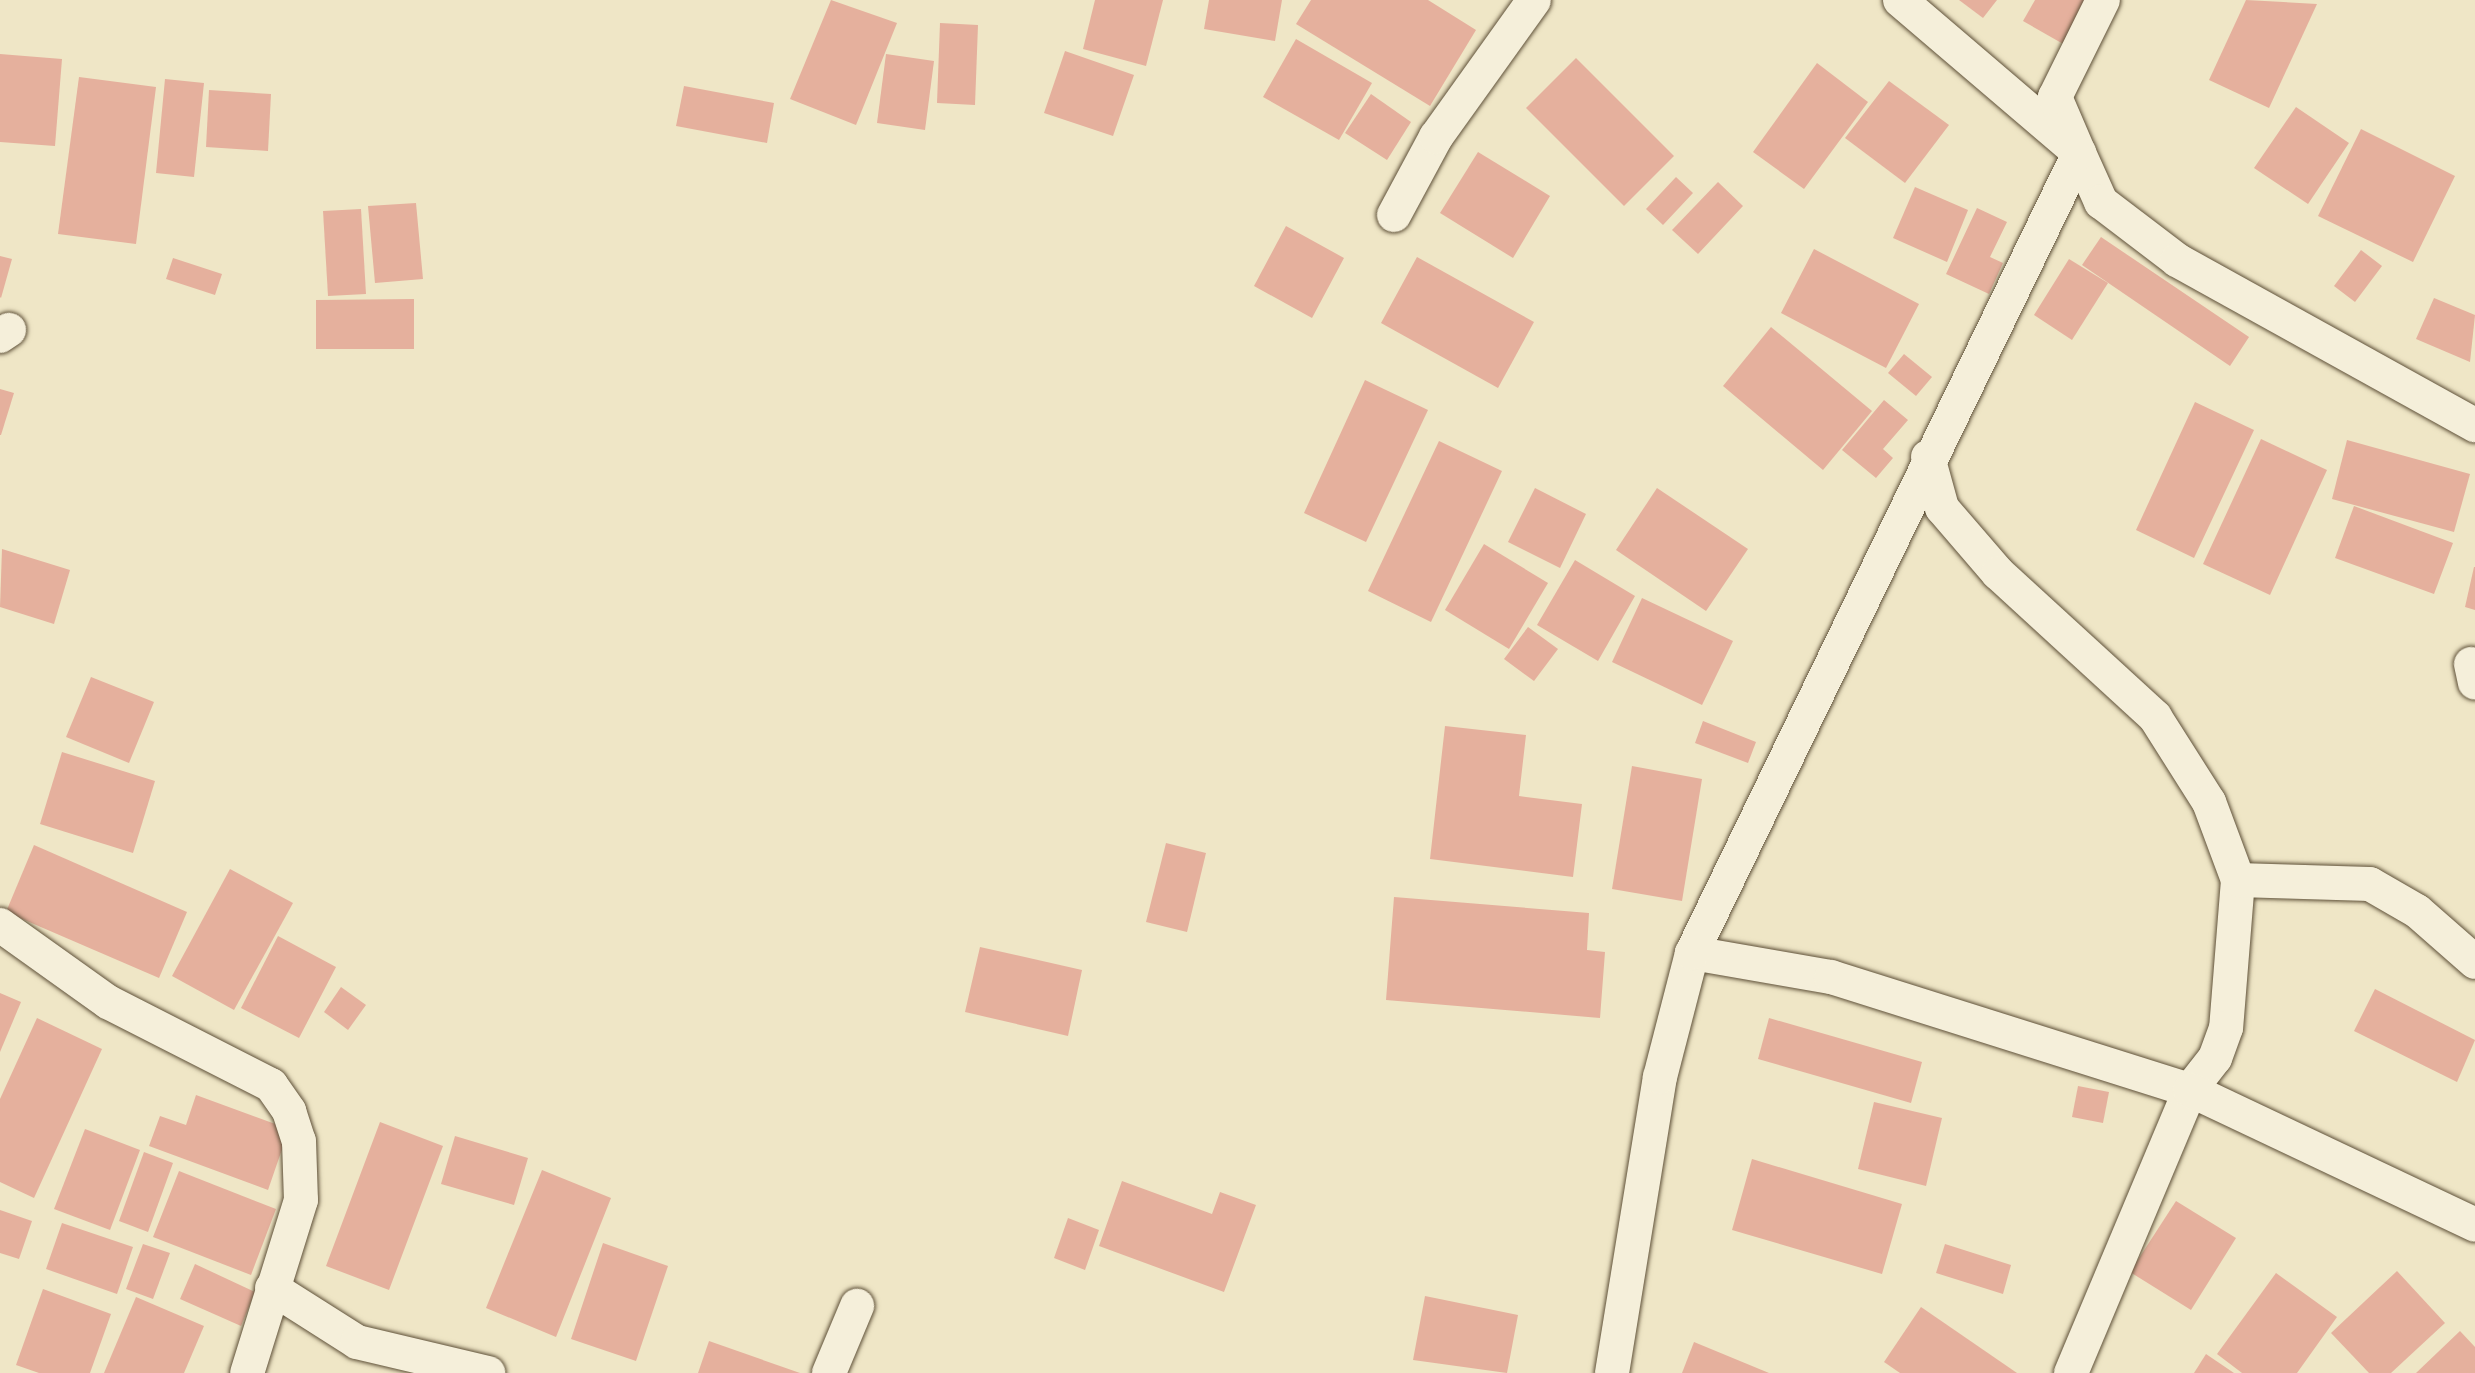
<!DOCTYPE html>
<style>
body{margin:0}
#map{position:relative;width:2475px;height:1373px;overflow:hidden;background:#efe6c6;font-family:"IM FELL Double Pica",serif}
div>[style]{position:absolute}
.building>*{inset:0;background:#e5b09d}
.roads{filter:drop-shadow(0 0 2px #5e5038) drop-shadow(0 0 2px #5e5038)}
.minor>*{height:34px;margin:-17px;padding:0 17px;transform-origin:17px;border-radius:17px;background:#f5efda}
span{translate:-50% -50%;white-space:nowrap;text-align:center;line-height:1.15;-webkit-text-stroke:7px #f5efda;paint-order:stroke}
</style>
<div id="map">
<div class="building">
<i style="clip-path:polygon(831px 0,897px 23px,856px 125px,790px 99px)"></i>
<i style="clip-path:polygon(1095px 0,1163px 0,1146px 66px,1083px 49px)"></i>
<i style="clip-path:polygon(1209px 0,1282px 0,1275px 41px,1204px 29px)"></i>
<i style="clip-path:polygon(1311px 0,1428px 0,1476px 30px,1430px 106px,1296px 24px)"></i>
<i style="clip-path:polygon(1959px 0,1997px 0,1983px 18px)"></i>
<i style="clip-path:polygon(2035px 0,2091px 0,2065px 45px,2023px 21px)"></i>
<i style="clip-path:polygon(2246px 0,2317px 4px,2269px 108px,2209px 80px)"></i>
<i style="clip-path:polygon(940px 23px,978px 25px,975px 105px,937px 103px)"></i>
<i style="clip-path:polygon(1296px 39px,1372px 83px,1339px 140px,1263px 97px)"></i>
<i style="clip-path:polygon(1065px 51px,1134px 75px,1113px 136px,1044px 113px)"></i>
<i style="clip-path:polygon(0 54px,62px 59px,55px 146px,0 142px)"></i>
<i style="clip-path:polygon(886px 54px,934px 61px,925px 130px,877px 123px)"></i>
<i style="clip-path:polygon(1576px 58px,1674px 156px,1624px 206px,1526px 108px)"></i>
<i style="clip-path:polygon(1817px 63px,1868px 102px,1804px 189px,1753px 152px)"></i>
<i style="clip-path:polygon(79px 77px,156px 87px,136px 244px,58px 234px)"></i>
<i style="clip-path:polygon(165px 79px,204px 83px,194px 177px,156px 173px)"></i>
<i style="clip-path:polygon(1889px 81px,1949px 125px,1905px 183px,1845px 138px)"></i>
<i style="clip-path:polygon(684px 86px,774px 103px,767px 143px,676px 126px)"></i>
<i style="clip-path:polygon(209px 90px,271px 94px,268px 151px,206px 147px)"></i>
<i style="clip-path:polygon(1371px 94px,1411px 122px,1387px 160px,1345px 133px)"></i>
<i style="clip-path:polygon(2296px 107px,2349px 143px,2308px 204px,2254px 168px)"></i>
<i style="clip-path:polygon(2361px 129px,2455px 176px,2413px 262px,2318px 216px)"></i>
<i style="clip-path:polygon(1478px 152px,1550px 196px,1513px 258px,1440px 213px)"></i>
<i style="clip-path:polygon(1676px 177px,1693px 193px,1663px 225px,1646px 209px)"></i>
<i style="clip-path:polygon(1718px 182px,1743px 206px,1698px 254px,1672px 230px)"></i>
<i style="clip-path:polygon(1915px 187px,1968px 210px,1947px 262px,1893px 238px)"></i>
<i style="clip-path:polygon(416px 203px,423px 279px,375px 283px,368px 206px)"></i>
<i style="clip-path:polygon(1977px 208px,2007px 222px,1990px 257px,2003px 263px,1989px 294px,1946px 274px)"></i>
<i style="clip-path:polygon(361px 209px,366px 294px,328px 296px,323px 211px)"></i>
<i style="clip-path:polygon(1286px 226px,1344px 258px,1312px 318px,1254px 286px)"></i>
<i style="clip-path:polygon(2101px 237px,2249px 337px,2230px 366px,2082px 265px)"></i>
<i style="clip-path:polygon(1814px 249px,1919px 304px,1886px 368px,1781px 313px)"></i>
<i style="clip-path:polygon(2361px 250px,2382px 266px,2355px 302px,2334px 286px)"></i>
<i style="clip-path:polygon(0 256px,12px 259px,1px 298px,0 297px)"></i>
<i style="clip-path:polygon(1417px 257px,1534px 322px,1498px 388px,1381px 323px)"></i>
<i style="clip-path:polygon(173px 258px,222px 274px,215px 295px,166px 279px)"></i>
<i style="clip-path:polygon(2069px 259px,2108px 283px,2072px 340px,2034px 315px)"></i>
<i style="clip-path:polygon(2434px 298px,2475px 315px,2470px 362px,2416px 339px)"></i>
<i style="clip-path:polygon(414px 299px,414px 349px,316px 349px,316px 300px)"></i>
<i style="clip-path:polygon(1771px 327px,1872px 411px,1823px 470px,1723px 386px)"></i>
<i style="clip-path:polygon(1904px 354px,1932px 377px,1916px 396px,1888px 373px)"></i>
<i style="clip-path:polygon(1365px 380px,1428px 410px,1366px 542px,1304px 513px)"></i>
<i style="clip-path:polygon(0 389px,14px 393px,1px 435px,0 435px)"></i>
<i style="clip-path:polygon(1884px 400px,1908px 420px,1883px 449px,1893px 458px,1876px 478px,1842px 450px)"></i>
<i style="clip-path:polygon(2195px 402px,2254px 430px,2194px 558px,2136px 530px)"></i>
<i style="clip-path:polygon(2261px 439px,2327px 470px,2270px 595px,2203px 564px)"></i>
<i style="clip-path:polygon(2347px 440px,2470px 474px,2454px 532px,2332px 499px)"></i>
<i style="clip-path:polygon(1439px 441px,1502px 471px,1431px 622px,1368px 591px)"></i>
<i style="clip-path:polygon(1535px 488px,1586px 514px,1560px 568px,1508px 542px)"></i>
<i style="clip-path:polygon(1657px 488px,1748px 549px,1706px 611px,1616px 550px)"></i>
<i style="clip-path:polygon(2354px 506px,2453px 543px,2434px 594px,2335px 558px)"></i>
<i style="clip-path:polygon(1484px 544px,1548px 583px,1509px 649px,1445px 610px)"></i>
<i style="clip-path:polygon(2px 549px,70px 570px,54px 624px,0 607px)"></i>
<i style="clip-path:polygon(1575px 560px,1635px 596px,1598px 661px,1537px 625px)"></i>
<i style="clip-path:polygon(2474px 567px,2475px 567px,2475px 610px,2465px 607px)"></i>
<i style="clip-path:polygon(1642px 598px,1733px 641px,1702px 705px,1612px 662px)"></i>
<i style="clip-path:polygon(1528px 627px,1558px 649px,1534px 681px,1504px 659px)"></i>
<i style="clip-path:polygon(91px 677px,154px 702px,129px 763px,66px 737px)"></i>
<i style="clip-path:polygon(1703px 721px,1756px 742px,1748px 763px,1695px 743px)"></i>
<i style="clip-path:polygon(1445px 726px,1526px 735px,1519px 796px,1582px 804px,1573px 877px,1430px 859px)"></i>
<i style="clip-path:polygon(62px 752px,155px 781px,133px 853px,40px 824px)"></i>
<i style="clip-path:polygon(1632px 766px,1702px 779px,1682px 901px,1612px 889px)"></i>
<i style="clip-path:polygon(1166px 843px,1206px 853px,1187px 932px,1146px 922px)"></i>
<i style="clip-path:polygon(34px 845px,187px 912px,159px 978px,6px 912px)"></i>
<i style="clip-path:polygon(230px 869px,293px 903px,234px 1010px,172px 976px)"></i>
<i style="clip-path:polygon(1394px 897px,1589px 913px,1587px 950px,1605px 952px,1600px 1018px,1386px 1000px)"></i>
<i style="clip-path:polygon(278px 936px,336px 967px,299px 1038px,241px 1008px)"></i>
<i style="clip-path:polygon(980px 947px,1082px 970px,1068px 1036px,965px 1012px)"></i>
<i style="clip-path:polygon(341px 987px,366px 1005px,348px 1030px,324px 1012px)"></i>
<i style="clip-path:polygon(2375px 989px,2475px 1040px,2457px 1082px,2354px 1031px)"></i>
<i style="clip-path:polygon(0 993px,21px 1002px,0 1052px)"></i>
<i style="clip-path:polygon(37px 1018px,102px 1049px,34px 1198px,0 1182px,0 1099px)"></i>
<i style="clip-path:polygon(1769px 1018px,1922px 1062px,1911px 1103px,1758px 1059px)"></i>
<i style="clip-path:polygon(2078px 1086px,2109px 1092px,2103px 1123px,2072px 1117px)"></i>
<i style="clip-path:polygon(196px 1095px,289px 1129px,268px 1190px,149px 1146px,160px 1116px,186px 1125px)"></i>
<i style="clip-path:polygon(1874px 1102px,1942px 1118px,1926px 1186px,1858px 1169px)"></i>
<i style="clip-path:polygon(380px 1122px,443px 1146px,389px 1290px,326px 1266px)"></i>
<i style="clip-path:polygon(85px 1129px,140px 1150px,110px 1230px,54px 1209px)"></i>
<i style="clip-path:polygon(455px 1136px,528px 1158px,514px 1205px,441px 1184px)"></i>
<i style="clip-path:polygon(144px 1152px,173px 1163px,148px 1232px,119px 1221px)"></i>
<i style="clip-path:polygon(1752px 1159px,1902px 1204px,1882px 1274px,1732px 1230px)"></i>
<i style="clip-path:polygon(542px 1170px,611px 1198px,556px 1337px,486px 1308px)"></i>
<i style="clip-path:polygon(179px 1171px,276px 1209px,251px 1275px,153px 1237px)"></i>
<i style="clip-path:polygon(1122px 1181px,1212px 1214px,1220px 1192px,1256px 1205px,1224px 1292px,1099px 1246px)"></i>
<i style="clip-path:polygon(2176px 1201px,2236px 1238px,2191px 1310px,2130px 1272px)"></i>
<i style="clip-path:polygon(0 1210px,32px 1221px,19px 1259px,0 1253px)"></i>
<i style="clip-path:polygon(1068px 1218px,1099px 1230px,1085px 1270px,1054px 1258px)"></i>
<i style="clip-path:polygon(62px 1223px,133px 1247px,117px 1294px,46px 1269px)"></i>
<i style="clip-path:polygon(603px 1243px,668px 1266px,636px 1361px,571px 1339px)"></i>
<i style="clip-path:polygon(143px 1244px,170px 1253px,153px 1299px,126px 1289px)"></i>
<i style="clip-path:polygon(1945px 1244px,2011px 1265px,2003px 1294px,1936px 1273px)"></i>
<i style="clip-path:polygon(195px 1264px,255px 1292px,241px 1326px,180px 1299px)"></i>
<i style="clip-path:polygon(2397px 1271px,2445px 1323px,2391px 1373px,2369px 1373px,2331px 1333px)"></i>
<i style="clip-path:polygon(2276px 1273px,2337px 1317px,2297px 1373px,2242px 1373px,2217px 1354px)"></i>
<i style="clip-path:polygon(43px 1289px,111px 1314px,90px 1373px,39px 1373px,16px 1365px)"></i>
<i style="clip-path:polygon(1425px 1296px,1518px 1315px,1507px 1373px,1413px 1360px)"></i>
<i style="clip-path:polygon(136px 1297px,204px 1326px,184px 1373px,104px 1373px)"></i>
<i style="clip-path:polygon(1921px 1307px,2017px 1373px,1900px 1373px,1884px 1362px)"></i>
<i style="clip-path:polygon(2460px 1331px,2475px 1347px,2475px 1373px,2416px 1373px)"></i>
<i style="clip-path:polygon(709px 1341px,800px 1373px,698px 1373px)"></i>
<i style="clip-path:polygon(1694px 1342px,1769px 1373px,1682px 1373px)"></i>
<i style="clip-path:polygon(2206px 1354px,2234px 1373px,2194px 1373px)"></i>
</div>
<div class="roads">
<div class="minor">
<i style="left:1900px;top:0;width:235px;rotate:40.5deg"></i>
<i style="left:2079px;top:153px;width:54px;rotate:65.8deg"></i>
<i style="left:2101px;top:202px;width:96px;rotate:37.3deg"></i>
<i style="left:2177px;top:260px;width:341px;rotate:29deg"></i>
<i style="left:1394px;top:215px;width:89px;rotate:-61.7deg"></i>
<i style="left:1436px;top:137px;width:168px;rotate:-54.4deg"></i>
<i style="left:0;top:336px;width:11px;rotate:-34deg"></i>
<i style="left:1928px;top:457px;width:53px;rotate:74.6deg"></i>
<i style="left:1942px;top:508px;width:86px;rotate:49.3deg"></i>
<i style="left:1998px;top:573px;width:213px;rotate:42.5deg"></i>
<i style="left:2155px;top:717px;width:101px;rotate:57.6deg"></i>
<i style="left:2209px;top:802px;width:83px;rotate:69.6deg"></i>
<i style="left:2238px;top:880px;width:148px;rotate:94.6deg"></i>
<i style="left:2226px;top:1028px;width:32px;rotate:110deg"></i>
<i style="left:2215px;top:1058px;width:41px;rotate:128deg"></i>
<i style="left:2190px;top:1090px;width:307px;rotate:112.8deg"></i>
<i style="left:2471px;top:664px;width:19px;rotate:78deg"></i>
<i style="left:2238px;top:880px;width:132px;rotate:1.7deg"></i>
<i style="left:2370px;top:884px;width:54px;rotate:29.9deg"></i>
<i style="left:2417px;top:911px;width:77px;rotate:41.3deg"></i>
<i style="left:0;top:925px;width:133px;rotate:35.5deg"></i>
<i style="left:108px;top:1002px;width:183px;rotate:27deg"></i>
<i style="left:271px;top:1085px;width:32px;rotate:55deg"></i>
<i style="left:289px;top:1111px;width:32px;rotate:72deg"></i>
<i style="left:299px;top:1141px;width:59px;rotate:88.1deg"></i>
<i style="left:301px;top:1200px;width:181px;rotate:107.3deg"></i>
<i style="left:1692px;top:953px;width:141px;rotate:9.8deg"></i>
<i style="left:1831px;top:977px;width:376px;rotate:17.5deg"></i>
<i style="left:2190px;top:1090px;width:315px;rotate:25.3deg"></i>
<i style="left:272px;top:1288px;width:101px;rotate:32.4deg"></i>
<i style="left:357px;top:1342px;width:135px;rotate:13.3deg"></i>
<i style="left:829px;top:1373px;width:73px;rotate:-67.3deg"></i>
<i style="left:1612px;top:1373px;width:300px;rotate:-80.8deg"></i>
<i style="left:1660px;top:1077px;width:128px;rotate:-75.5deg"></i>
<i style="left:1692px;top:953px;width:889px;rotate:-64.18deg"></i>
<i style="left:2079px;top:153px;width:61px;rotate:-113.2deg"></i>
<i style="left:2055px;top:97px;width:108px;rotate:-63.7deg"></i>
</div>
</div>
</div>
